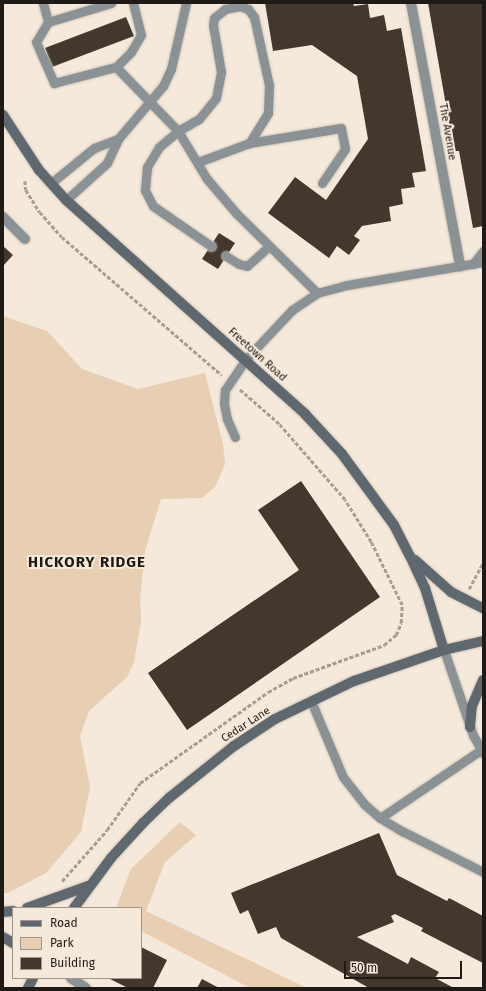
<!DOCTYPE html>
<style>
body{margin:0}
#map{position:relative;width:486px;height:991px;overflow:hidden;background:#f5e9db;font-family:"Fira Sans",sans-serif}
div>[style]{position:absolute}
.green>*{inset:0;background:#e8ceb2}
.building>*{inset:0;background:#42382d}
.path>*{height:2.5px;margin-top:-1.25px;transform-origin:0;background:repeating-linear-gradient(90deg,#a79e93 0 4px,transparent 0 6px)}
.roads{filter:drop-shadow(0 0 1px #cec4b7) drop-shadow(0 0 1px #cec4b7)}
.lane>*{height:9px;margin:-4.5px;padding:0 4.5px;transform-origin:4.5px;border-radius:4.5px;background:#8b9296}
.street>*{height:10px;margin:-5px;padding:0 5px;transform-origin:5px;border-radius:5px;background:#8b9296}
.secondary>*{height:10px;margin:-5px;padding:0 5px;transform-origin:5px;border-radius:5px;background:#5e686e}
span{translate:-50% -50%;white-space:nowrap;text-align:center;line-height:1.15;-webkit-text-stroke:4px #f5e9db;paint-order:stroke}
.street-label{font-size:11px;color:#1f1a15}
.district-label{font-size:15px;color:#1f1a15;font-weight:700;letter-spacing:1px}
.frame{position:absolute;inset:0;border:4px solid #1f1a15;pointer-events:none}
.legend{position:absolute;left:12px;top:907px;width:130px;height:72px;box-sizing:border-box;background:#f5e9db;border:1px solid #9f968c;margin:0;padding:5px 7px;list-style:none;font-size:12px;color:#1f1a15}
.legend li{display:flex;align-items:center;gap:8px;height:20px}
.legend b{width:20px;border:1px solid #9f968c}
.scale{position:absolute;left:344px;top:961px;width:118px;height:18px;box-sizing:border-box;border:2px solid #1f1a15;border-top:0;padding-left:5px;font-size:12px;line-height:14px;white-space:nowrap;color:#1f1a15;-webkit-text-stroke:3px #f5e9db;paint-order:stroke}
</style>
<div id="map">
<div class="green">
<i style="clip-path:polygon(3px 316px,47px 331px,82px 369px,138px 389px,205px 373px,223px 444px,225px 464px,215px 487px,202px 498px,161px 499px,145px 551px,140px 599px,141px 622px,134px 662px,127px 677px,89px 711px,80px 736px,90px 787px,81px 832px,46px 873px,8px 893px,3px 893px)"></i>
<i style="clip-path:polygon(180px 822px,196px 835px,165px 862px,146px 911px,307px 988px,250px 988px,141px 931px,141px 908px,116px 908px,131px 869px)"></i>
</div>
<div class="building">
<i style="clip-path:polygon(265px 3px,353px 3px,354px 6px,368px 4px,370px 18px,384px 15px,387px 31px,401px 28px,426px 171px,412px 173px,415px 187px,401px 189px,403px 204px,389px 207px,391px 221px,362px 226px,354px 236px,360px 240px,349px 255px,337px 246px,329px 258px,268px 213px,295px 177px,326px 200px,368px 139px,357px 76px,312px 45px,273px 51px)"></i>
<i style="clip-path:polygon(428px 3px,483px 3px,483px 226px,473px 228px,459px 151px,454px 151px)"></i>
<i style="clip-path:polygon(126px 17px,134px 36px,52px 67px,45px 48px)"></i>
<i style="clip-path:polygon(219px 233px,235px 243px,218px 269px,202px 259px)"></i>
<i style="clip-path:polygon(3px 246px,13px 255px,3px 266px)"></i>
<i style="clip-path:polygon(301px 481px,380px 597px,187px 730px,148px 673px,299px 570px,258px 510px)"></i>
<i style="clip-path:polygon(379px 833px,397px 875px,447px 901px,449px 898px,483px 916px,483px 963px,421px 931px,423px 928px,395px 914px,391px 916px,394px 922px,357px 937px,408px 964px,411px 957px,439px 972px,435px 978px,454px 988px,369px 988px,281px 938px,276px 927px,258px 934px,248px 910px,240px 914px,231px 893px)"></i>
<i style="clip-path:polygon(141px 947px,167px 960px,153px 988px,128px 988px,108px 978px,141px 978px)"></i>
<i style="clip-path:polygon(202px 979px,219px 988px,197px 988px)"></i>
</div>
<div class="path">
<i style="left:25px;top:181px;width:9px;rotate:84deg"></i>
<i style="left:26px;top:190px;width:26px;rotate:58deg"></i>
<i style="left:40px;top:212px;width:33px;rotate:49deg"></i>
<i style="left:62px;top:237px;width:211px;rotate:40.8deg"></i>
<i style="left:469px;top:589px;width:30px;rotate:-62deg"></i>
<i style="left:62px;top:881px;width:68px;rotate:-48.6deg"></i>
<i style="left:107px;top:830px;width:57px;rotate:-54.9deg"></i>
<i style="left:140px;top:783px;width:157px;rotate:-35.4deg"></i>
<i style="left:268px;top:692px;width:29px;rotate:-29deg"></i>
<i style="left:293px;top:678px;width:97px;rotate:-19.9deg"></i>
<i style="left:384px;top:645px;width:16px;rotate:-40deg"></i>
<i style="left:396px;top:635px;width:13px;rotate:-67deg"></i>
<i style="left:401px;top:623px;width:18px;rotate:-87deg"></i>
<i style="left:402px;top:605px;width:70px;rotate:-116.2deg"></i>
<i style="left:371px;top:542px;width:49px;rotate:-121.8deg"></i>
<i style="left:345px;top:500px;width:101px;rotate:-131deg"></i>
<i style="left:279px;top:424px;width:52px;rotate:-138.9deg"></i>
</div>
<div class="roads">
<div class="lane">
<i style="left:43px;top:3px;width:20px;rotate:75deg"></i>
<i style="left:48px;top:22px;width:23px;rotate:121deg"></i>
<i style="left:36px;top:42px;width:45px;rotate:66.3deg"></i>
<i style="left:54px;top:83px;width:64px;rotate:-14.5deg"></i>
<i style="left:116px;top:67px;width:89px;rotate:45.9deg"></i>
<i style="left:178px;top:131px;width:56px;rotate:58.9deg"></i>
<i style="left:207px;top:179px;width:45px;rotate:49.5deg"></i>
<i style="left:236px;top:213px;width:114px;rotate:44.6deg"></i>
<i style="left:48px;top:22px;width:66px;rotate:-16.8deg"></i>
<i style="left:116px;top:67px;width:21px;rotate:-45deg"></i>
<i style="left:131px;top:52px;width:20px;rotate:-60deg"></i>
<i style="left:141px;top:35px;width:33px;rotate:-104deg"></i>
<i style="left:198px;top:162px;width:54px;rotate:-20.4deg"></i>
<i style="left:249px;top:143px;width:93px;rotate:-9.3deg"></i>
<i style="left:341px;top:128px;width:21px;rotate:79deg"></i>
<i style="left:345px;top:149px;width:41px;rotate:124.1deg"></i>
<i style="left:51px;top:183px;width:55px;rotate:-39.1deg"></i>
<i style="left:94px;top:148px;width:26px;rotate:-21deg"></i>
<i style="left:66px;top:200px;width:55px;rotate:-42.1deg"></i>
<i style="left:107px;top:163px;width:26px;rotate:-65deg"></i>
<i style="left:118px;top:139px;width:70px;rotate:-49.7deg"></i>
<i style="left:163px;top:86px;width:19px;rotate:-65deg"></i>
<i style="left:171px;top:69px;width:68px;rotate:-77.2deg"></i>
<i style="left:211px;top:246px;width:70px;rotate:-145.4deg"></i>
<i style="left:153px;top:206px;width:18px;rotate:-117deg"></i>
<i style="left:145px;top:190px;width:23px;rotate:-85deg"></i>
<i style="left:147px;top:167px;width:23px;rotate:-59deg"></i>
<i style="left:159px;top:147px;width:25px;rotate:-40deg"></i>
<i style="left:178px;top:131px;width:24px;rotate:-30deg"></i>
<i style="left:199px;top:119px;width:27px;rotate:-51deg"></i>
<i style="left:216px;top:98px;width:26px;rotate:-79deg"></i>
<i style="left:221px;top:72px;width:48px;rotate:-99.7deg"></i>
<i style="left:213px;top:25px;width:7px;rotate:-82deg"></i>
<i style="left:214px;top:18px;width:14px;rotate:-39deg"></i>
<i style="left:225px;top:9px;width:15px;rotate:-11deg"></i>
<i style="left:240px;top:6px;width:9px;rotate:21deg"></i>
<i style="left:248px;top:9px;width:10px;rotate:53deg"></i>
<i style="left:254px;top:17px;width:70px;rotate:77.6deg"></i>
<i style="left:269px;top:85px;width:28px;rotate:92deg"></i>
<i style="left:268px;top:113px;width:36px;rotate:122deg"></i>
<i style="left:226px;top:256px;width:15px;rotate:32deg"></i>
<i style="left:239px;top:264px;width:8px;rotate:14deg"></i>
<i style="left:247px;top:266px;width:30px;rotate:-42deg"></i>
<i style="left:473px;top:264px;width:16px;rotate:-52deg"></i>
<i style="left:235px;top:437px;width:20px;rotate:-114deg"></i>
<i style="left:227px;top:419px;width:16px;rotate:-101deg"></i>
<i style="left:224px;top:403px;width:13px;rotate:-86deg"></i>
<i style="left:225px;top:390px;width:36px;rotate:-56deg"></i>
<i style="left:245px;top:360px;width:69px;rotate:-46.8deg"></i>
<i style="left:292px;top:310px;width:30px;rotate:-34deg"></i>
<i style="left:317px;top:293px;width:31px;rotate:-15deg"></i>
<i style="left:347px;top:285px;width:138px;rotate:-9.6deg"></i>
<i style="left:444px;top:650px;width:90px;rotate:71.2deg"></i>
<i style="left:473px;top:735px;width:21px;rotate:61deg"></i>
<i style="left:311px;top:701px;width:82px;rotate:67.2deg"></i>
<i style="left:343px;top:777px;width:34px;rotate:52deg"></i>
<i style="left:364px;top:804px;width:21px;rotate:41deg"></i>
<i style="left:380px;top:818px;width:26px;rotate:31deg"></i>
<i style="left:402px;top:831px;width:91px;rotate:26.8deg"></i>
<i style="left:380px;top:818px;width:122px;rotate:-34deg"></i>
</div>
<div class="street">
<i style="left:411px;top:3px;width:268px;rotate:79.4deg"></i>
<i style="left:3px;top:217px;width:31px;rotate:45deg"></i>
<i style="left:71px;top:978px;width:18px;rotate:34deg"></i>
</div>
<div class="secondary">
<i style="left:3px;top:115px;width:66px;rotate:56.8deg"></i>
<i style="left:39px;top:170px;width:40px;rotate:48deg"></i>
<i style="left:66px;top:200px;width:321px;rotate:41.8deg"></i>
<i style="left:305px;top:414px;width:54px;rotate:47.2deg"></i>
<i style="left:342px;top:454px;width:88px;rotate:53.8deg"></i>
<i style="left:394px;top:525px;width:35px;rotate:63deg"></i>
<i style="left:410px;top:556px;width:35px;rotate:65deg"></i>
<i style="left:425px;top:588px;width:65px;rotate:73deg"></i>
<i style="left:415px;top:560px;width:48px;rotate:41.6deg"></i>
<i style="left:451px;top:592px;width:36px;rotate:27deg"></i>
<i style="left:470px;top:727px;width:21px;rotate:-85deg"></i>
<i style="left:472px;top:706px;width:28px;rotate:-67deg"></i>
<i style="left:27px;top:908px;width:68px;rotate:-19.8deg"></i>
<i style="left:74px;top:908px;width:62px;rotate:-53.5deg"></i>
<i style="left:111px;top:858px;width:47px;rotate:-47.6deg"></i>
<i style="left:143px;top:823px;width:36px;rotate:-44deg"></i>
<i style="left:169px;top:798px;width:83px;rotate:-38.7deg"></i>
<i style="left:234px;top:746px;width:49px;rotate:-33.4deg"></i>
<i style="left:275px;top:719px;width:88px;rotate:-25.7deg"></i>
<i style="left:354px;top:681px;width:95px;rotate:-19deg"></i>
<i style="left:444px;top:650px;width:40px;rotate:-13deg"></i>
<i style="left:3px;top:912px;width:10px;rotate:-6deg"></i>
<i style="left:3px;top:937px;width:12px;rotate:31deg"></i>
<i style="left:28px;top:988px;width:11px;rotate:-63deg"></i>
</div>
</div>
<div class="street-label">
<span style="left:447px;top:132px;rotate:80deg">The Avenue</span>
<span style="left:257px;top:355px;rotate:42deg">Freetown Road</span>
<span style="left:246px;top:725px;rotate:-33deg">Cedar Lane</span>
</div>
<div class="district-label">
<span style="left:87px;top:563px">HICKORY RIDGE</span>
</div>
<div class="frame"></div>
<ul class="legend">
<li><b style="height:5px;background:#5e686e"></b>Road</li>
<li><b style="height:11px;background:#e8ceb2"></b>Park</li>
<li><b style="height:11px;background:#42382d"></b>Building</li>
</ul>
<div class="scale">50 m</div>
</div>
